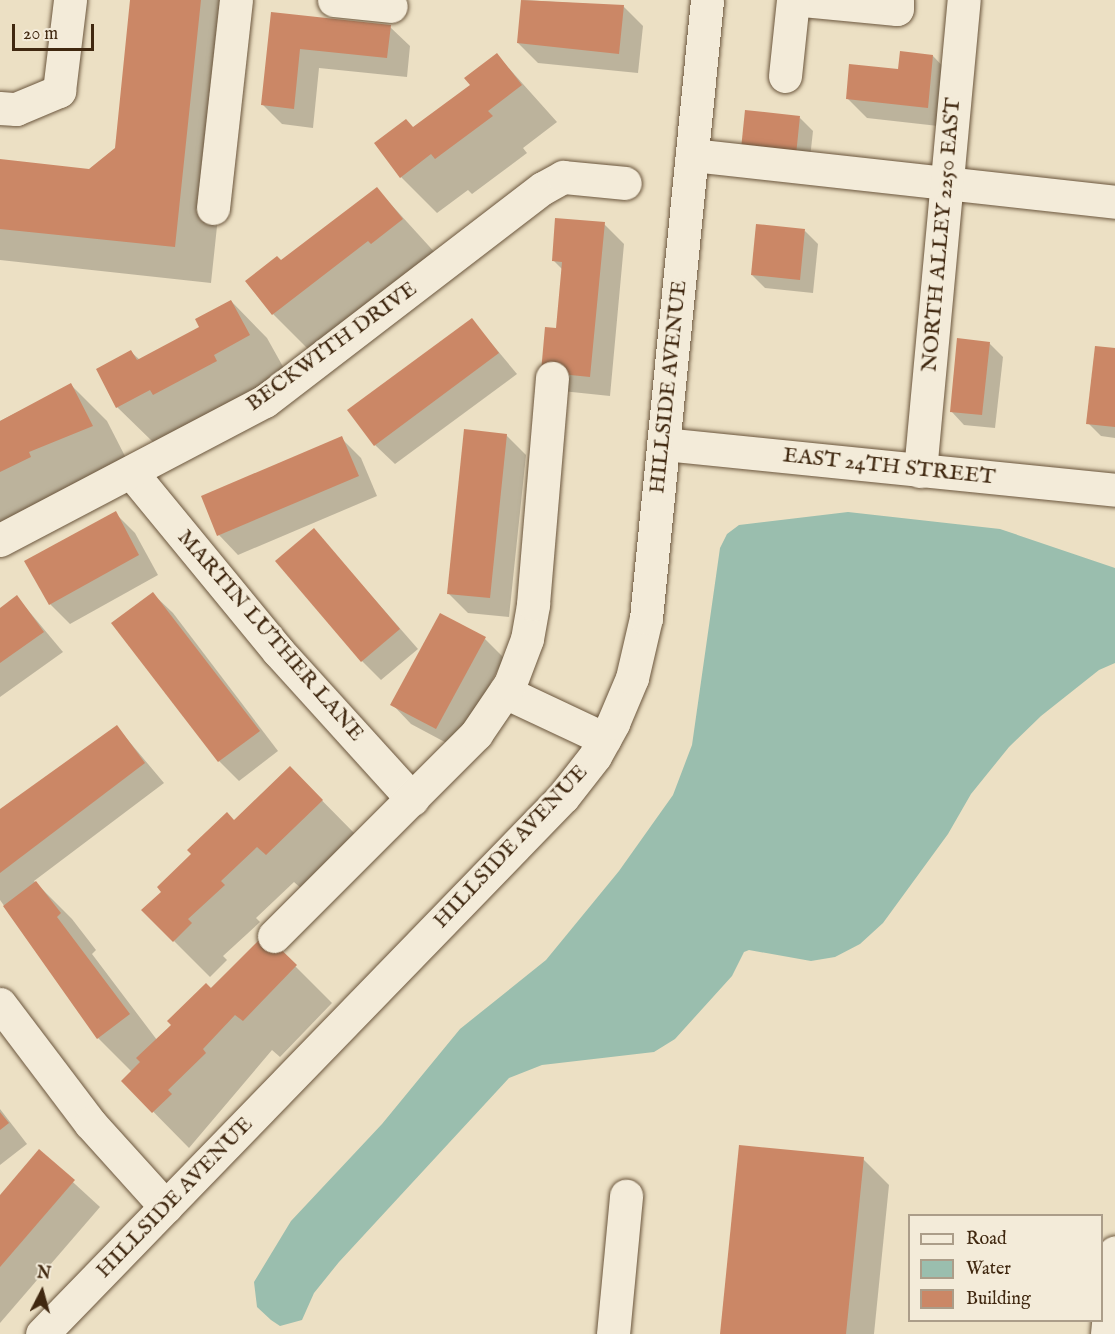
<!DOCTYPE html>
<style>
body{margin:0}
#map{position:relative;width:1115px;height:1334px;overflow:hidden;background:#ece0c4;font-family:"IM FELL English",serif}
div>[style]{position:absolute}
.water>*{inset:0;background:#9abeae}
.shadow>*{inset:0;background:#0003}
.building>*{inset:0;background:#cb8766}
.roads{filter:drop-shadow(0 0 2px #6b563d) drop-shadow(0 0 2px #6b563d)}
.minor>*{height:33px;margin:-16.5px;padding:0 16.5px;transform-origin:16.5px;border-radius:16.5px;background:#f3ebd9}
span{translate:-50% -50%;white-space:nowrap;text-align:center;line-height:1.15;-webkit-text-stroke:6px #f3ebd9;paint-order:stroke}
.street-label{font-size:22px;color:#402810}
.legend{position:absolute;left:908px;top:1214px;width:195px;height:108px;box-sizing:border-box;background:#f3ebd9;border:2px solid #ab9d89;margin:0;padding:8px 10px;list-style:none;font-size:18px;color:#402810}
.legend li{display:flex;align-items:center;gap:12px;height:30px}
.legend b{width:30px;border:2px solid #ab9d89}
.north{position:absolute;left:12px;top:1262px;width:60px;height:60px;-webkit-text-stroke:4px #f3ebd9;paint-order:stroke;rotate:6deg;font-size:16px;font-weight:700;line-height:24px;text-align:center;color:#402810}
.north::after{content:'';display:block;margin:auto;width:21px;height:27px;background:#402810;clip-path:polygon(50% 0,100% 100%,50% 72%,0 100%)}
.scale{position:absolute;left:12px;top:24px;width:82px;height:27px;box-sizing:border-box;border:3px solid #402810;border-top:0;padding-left:8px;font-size:18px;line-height:21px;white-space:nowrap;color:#402810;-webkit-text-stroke:4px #f3ebd9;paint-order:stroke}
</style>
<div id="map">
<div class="water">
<i style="clip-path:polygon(848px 512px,1000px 529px,1115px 568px,1115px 663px,1099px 670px,1041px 716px,1009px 747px,971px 794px,948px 834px,883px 923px,860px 944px,835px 957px,811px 961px,749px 950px,744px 952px,732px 976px,675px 1039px,654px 1052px,542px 1065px,509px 1078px,339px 1262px,314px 1293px,302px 1320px,280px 1326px,271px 1320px,257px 1307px,254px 1282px,291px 1221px,382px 1124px,460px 1029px,546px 960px,619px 871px,673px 795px,692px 745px,720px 548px,727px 534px,739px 525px)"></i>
</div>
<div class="shadow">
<i style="clip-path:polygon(132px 0,241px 0,211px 283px,0 260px,0 161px,89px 170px,116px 148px)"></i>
<i style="clip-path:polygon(523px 0,623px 6px,643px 26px,638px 73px,538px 63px,518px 43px)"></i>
<i style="clip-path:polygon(272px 14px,390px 27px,410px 46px,407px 77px,319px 68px,313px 128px,282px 124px,263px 105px)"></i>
<i style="clip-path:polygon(497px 55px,557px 122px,523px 148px,527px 153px,472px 194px,468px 190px,437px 213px,401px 177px,414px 129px,472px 85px)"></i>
<i style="clip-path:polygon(933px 56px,952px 76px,947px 127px,867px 118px,847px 98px)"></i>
<i style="clip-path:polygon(800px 118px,813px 131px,809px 167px,756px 162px)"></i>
<i style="clip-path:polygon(377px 189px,438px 256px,309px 350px,273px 314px)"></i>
<i style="clip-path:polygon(604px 224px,624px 244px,610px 396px,562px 391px,558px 329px,563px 270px,553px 260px)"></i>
<i style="clip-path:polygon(805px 231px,818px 244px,813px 293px,765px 288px,752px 275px)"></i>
<i style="clip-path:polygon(231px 301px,267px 338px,286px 372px,154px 443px,117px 407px,131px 352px,140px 360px,201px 327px)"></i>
<i style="clip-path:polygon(472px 320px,517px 374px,395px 464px,375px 445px)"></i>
<i style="clip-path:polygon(989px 343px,1003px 357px,995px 428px,964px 425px,951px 411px)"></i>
<i style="clip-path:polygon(1115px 349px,1115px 438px,1101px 436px,1088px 423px)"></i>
<i style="clip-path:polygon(71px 385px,107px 421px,128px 462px,0 526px,0 421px)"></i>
<i style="clip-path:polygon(506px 435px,526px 455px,509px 617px,468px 613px,448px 593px)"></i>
<i style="clip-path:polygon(341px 438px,361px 458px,377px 496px,238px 555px,219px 535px)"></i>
<i style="clip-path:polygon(115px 513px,135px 533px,158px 575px,70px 624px,50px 604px)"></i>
<i style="clip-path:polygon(314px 530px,418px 649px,381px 680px,362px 661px)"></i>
<i style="clip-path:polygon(153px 594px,173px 613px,278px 751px,239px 781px,219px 761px)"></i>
<i style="clip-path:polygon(17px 597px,63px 652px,0 697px,0 609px)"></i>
<i style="clip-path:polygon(485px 639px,504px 658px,456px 748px,411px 724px,392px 704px)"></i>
<i style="clip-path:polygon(117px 727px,164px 783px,34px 881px,72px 919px,96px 950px,92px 954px,157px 1040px,265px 936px,332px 1003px,280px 1057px,272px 1050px,189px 1148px,123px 1081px,132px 1072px,98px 1038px,0 900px,0 811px)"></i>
<i style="clip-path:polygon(290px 768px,358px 837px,303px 890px,294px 882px,256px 918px,260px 922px,223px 956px,227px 960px,210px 977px,174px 941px,235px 822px)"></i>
<i style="clip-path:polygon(0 1109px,27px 1144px,0 1165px)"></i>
<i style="clip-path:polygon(39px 1151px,100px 1207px,0 1323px,0 1197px)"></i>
<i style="clip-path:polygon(863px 1159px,889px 1185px,874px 1334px,722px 1334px)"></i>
</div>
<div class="building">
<i style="clip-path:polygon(130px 0,201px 0,175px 247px,0 229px,0 159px,89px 169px,115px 148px)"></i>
<i style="clip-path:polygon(521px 0,624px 5px,619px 54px,517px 43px)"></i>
<i style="clip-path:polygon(271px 12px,391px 25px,387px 58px,300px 49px,294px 109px,261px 105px)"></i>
<i style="clip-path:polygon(900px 51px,933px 55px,928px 108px,846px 99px,849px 64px,898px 69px)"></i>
<i style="clip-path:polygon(497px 53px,522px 85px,488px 111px,493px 116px,435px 159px,431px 154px,400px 178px,374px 143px,406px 119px,413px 127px,470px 85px,464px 78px)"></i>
<i style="clip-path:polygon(745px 110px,800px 116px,796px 155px,741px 149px)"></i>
<i style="clip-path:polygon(377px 187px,403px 219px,371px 244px,368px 241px,272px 315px,245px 281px,277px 256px,281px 260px)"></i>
<i style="clip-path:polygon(555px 218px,605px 222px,590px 377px,541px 372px,545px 327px,556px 328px,562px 262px,552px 261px)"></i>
<i style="clip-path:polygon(756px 224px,805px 229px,800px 280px,751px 275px)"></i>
<i style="clip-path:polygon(231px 300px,250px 335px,214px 355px,217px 361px,153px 395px,150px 390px,116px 408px,96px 369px,131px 350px,137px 360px,199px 327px,195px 319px)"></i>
<i style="clip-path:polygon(472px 318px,499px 353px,374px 446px,347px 410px)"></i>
<i style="clip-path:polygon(957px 338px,990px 342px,982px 415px,950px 412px)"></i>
<i style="clip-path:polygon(1095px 346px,1115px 348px,1115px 427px,1086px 424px)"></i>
<i style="clip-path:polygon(71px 383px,93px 426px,29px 452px,31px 457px,0 472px,0 421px)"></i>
<i style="clip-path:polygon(464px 429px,507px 434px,490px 598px,447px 594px)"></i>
<i style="clip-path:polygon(342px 436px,359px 476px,217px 536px,201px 496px)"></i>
<i style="clip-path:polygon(116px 511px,139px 555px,49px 605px,24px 561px)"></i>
<i style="clip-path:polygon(314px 528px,400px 629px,361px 662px,275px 561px)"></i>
<i style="clip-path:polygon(153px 592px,260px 731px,218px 762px,111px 623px)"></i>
<i style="clip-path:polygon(17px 595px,44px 632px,0 663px,0 608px)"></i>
<i style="clip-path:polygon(440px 613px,486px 637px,436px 729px,390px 705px)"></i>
<i style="clip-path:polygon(117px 725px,145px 763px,0 873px,0 809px)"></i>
<i style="clip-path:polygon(290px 766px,323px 800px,266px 855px,257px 847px,221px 881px,225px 885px,188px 919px,192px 923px,173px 942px,141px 910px,161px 892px,157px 887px,191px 854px,187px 850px,227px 812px,234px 820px)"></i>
<i style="clip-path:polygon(36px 881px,61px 913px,57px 917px,130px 1014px,97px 1039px,3px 906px)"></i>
<i style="clip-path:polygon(265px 934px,297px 965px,243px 1021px,235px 1015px,203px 1049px,206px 1053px,168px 1090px,172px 1094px,152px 1113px,121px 1081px,140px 1062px,136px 1058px,171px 1025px,167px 1021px,206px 983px,211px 988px)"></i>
<i style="clip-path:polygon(0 1112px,9px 1123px,0 1130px)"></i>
<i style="clip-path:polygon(739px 1145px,864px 1157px,846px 1334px,720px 1334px)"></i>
<i style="clip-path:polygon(39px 1149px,75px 1180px,0 1267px,0 1195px)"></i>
</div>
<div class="roads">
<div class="minor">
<i style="left:334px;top:0;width:57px;rotate:6deg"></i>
<i style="left:803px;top:0;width:94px;rotate:5.5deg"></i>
<i style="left:897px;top:9px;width:9px;rotate:-90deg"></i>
<i style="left:785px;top:76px;width:76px;rotate:-84deg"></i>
<i style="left:0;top:108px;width:16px;rotate:4deg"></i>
<i style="left:16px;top:109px;width:47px;rotate:-22.7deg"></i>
<i style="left:59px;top:91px;width:92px;rotate:-83.1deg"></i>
<i style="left:692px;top:155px;width:426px;rotate:6.3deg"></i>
<i style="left:213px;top:208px;width:209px;rotate:-83.7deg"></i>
<i style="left:664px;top:444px;width:453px;rotate:5.8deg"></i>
<i style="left:920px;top:471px;width:473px;rotate:-84.7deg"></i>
<i style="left:131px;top:472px;width:232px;rotate:50.6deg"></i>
<i style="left:278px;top:651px;width:200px;rotate:47.8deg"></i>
<i style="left:0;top:540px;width:299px;rotate:-27.7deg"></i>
<i style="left:265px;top:401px;width:350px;rotate:-37.5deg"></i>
<i style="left:543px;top:188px;width:23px;rotate:-29deg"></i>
<i style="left:563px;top:177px;width:62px;rotate:5.5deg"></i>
<i style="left:505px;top:692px;width:110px;rotate:25.2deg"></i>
<i style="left:274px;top:936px;width:286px;rotate:-45deg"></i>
<i style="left:476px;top:734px;width:60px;rotate:-55.8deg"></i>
<i style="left:510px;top:684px;width:48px;rotate:-69.3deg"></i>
<i style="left:527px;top:639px;width:36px;rotate:-80deg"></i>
<i style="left:533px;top:604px;width:227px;rotate:-85.2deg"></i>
<i style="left:0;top:1004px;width:149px;rotate:52.9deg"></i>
<i style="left:90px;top:1123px;width:113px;rotate:47.9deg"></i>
<i style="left:42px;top:1334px;width:748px;rotate:-45.87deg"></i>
<i style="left:563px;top:797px;width:52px;rotate:-52deg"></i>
<i style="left:595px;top:756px;width:38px;rotate:-61deg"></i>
<i style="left:613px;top:723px;width:49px;rotate:-67.1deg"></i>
<i style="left:632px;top:678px;width:62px;rotate:-76.9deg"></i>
<i style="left:646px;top:618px;width:621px;rotate:-84.36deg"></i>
<i style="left:613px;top:1334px;width:139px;rotate:-84.6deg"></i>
<i style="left:1107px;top:1334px;width:82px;rotate:-84.4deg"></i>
</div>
</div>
<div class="street-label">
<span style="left:942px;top:235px;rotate:-85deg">NORTH ALLEY 2250 EAST</span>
<span style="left:332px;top:347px;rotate:-36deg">BECKWITH DRIVE</span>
<span style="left:669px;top:387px;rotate:-84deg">HILLSIDE AVENUE</span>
<span style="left:889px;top:467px;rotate:6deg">EAST 24TH STREET</span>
<span style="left:270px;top:636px;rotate:49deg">MARTIN LUTHER LANE</span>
<span style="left:511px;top:847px;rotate:-47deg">HILLSIDE AVENUE</span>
<span style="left:175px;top:1198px;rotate:-46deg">HILLSIDE AVENUE</span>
</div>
<ul class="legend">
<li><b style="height:8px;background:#f3ebd9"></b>Road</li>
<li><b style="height:16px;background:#9abeae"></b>Water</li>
<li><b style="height:16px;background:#cb8766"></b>Building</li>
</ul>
<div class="north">N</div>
<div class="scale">20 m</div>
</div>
